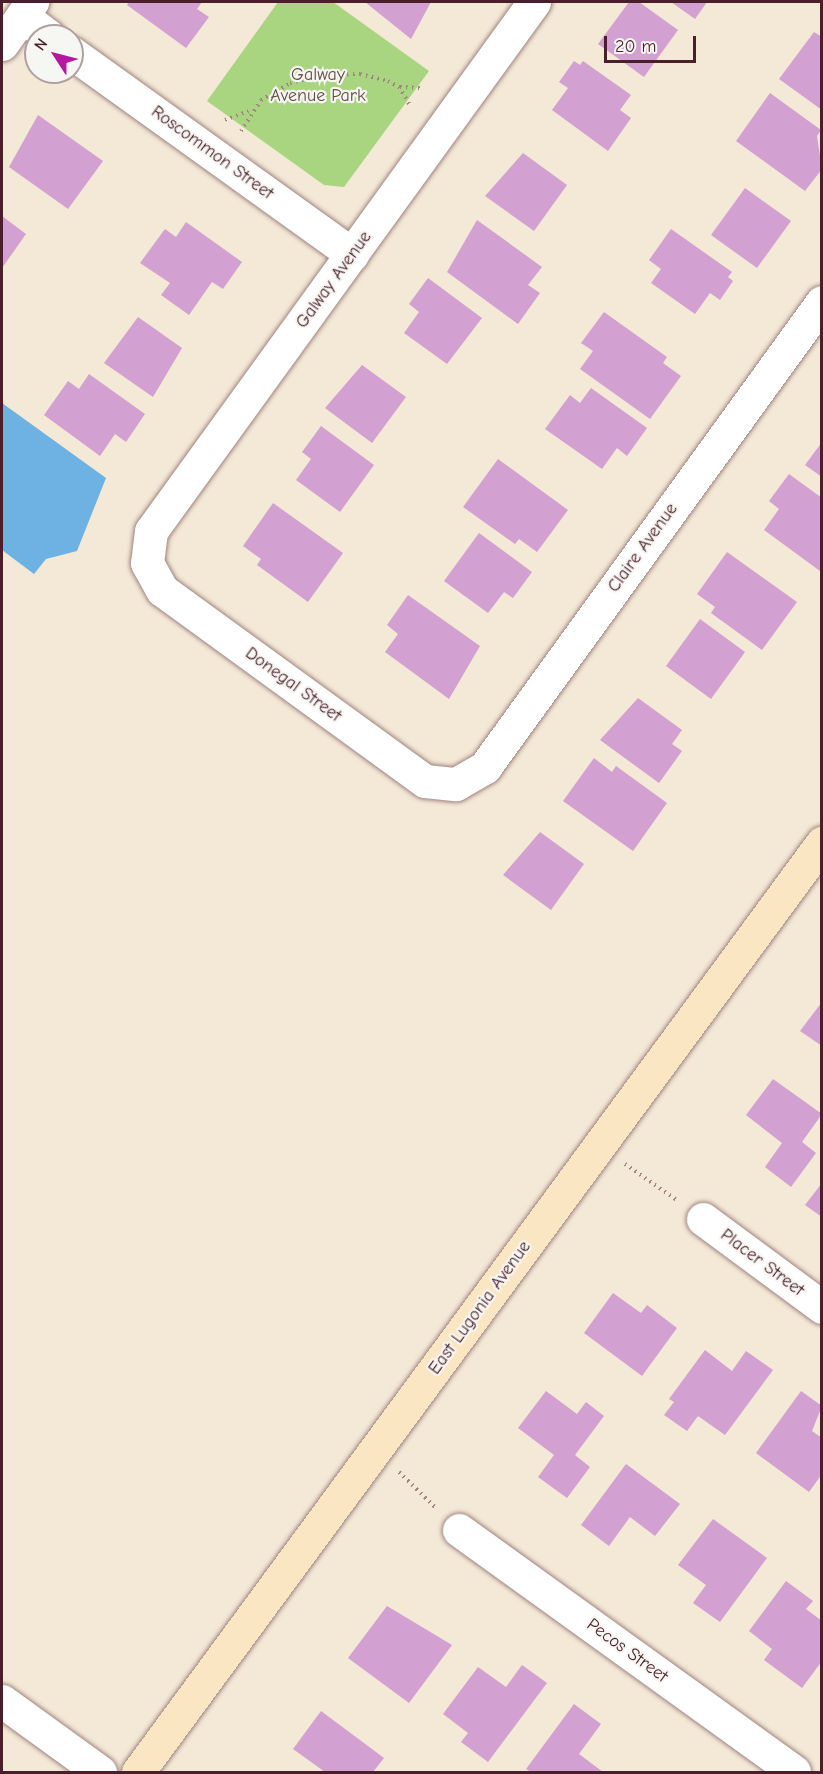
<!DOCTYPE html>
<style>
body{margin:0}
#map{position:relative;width:823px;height:1774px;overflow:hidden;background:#f4e8d6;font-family:"Comic Neue",sans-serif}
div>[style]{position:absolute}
.green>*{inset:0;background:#a9d581}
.water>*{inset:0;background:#6db2e3}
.building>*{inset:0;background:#d2a0d1}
.path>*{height:4px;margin-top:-2px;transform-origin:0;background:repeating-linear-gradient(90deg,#9f8480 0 1.5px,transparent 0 6px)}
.roads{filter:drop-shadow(0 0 2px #9f8480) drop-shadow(0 0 2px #9f8480)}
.minor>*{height:33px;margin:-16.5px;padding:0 16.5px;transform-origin:16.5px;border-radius:16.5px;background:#fff}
.tertiary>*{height:33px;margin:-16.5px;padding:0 16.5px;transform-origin:16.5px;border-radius:16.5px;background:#fff}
.secondary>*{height:33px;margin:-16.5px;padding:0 16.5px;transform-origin:16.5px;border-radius:16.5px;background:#fbe6c4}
span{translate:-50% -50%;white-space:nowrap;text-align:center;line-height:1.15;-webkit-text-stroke:4.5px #f6f6f2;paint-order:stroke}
.park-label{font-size:18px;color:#624c40}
.street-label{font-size:18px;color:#4a1f2b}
.frame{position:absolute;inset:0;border:3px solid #4a1f2b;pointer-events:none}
.north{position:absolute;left:24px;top:24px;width:60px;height:60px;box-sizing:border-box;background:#f6f6f2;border:2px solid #b1a0a2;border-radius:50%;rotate:306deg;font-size:16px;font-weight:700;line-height:24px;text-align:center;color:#4a1f2b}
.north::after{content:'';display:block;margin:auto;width:21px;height:27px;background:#b5179e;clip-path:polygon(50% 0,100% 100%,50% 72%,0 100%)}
.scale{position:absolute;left:604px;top:36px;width:92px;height:27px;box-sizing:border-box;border:3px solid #4a1f2b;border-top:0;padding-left:8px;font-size:18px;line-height:21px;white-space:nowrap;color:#4a1f2b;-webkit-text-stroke:4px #f6f6f2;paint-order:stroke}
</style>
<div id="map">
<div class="green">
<i style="clip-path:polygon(278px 2px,333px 2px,429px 71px,344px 187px,324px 185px,207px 101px)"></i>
</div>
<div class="water">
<i style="clip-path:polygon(2px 403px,106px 478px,77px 551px,46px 559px,34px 574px,2px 550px)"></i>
</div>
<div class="building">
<i style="clip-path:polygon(129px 2px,202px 2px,197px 9px,209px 17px,186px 48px,127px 5px)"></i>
<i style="clip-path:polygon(365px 2px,431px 2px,411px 39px)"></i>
<i style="clip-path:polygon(629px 2px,639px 2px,678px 30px,644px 77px,598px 44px)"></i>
<i style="clip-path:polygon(671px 2px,707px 2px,695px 19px)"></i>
<i style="clip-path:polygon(814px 32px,822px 37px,822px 110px,779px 79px)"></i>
<i style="clip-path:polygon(574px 61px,580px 65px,583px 61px,631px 95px,620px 110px,631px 118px,608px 151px,552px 110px,568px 88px,559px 82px)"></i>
<i style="clip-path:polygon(770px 93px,821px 130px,817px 136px,822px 169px,805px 191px,736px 141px)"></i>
<i style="clip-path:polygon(38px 115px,103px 161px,68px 209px,9px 167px)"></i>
<i style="clip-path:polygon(523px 153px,567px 185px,534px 231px,485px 196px)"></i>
<i style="clip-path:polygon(745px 188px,791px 221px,757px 268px,711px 235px)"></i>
<i style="clip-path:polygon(2px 216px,26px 234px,2px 268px)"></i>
<i style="clip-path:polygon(477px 220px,542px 267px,528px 285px,540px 293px,518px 324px,447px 272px)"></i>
<i style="clip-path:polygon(186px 222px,242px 262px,223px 289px,212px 282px,189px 315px,161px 295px,170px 283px,140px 263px,165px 229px,176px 237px)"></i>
<i style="clip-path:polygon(671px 229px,732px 272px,728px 277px,733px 281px,720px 300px,710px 293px,695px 314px,651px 283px,661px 269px,649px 260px)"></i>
<i style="clip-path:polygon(428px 278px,482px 318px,447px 364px,404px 333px,419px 312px,409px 304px)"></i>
<i style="clip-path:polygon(604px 312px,667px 357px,663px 363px,681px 376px,650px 419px,580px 369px,593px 351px,581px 343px)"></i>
<i style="clip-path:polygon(138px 317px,182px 348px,153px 397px,104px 363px)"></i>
<i style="clip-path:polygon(362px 365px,406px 397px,372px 443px,325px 408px)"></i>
<i style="clip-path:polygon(89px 374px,145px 414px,126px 442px,115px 434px,100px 456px,44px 415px,68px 381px,79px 389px)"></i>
<i style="clip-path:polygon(591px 388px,647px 428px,627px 456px,617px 448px,602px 469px,545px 429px,570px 395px,580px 403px)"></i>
<i style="clip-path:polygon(321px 426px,374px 465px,340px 512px,296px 480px,311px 459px,302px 452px)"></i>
<i style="clip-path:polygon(822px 442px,822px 477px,805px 465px)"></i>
<i style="clip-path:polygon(498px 459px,568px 510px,537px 552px,519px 539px,515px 544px,463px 507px)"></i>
<i style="clip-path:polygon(789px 474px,822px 498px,820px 571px,764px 530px,779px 509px,769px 501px)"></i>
<i style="clip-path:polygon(273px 503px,343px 553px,308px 602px,257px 565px,261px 559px,243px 546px)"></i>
<i style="clip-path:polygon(479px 533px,532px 572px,513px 598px,504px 592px,488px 613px,444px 581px)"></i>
<i style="clip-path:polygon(727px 552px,797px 602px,762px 650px,711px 613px,715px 607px,697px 594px)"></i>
<i style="clip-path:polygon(408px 595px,480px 646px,449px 699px,385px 652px,398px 634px,387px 625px)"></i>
<i style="clip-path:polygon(700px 619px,745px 652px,711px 699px,666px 666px)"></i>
<i style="clip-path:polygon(638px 698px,682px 730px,672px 744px,682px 751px,659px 783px,600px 740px)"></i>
<i style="clip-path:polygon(594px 758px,612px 772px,616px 766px,667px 803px,633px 851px,563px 801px)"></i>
<i style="clip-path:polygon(540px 832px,584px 864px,551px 910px,503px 875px)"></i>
<i style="clip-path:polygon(822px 1002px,822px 1046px,800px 1031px)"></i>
<i style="clip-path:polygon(773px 1079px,822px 1114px,802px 1142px,816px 1153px,791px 1187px,765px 1167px,782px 1143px,746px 1115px)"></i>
<i style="clip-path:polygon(822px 1183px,822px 1217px,805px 1205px)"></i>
<i style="clip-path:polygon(613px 1293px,641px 1313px,647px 1305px,677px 1328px,642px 1376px,584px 1333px)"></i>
<i style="clip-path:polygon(705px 1350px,732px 1371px,746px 1351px,773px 1370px,725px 1435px,698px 1416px,687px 1431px,664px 1415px,674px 1402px,669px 1399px)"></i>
<i style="clip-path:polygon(546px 1391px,577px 1414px,586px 1402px,604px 1416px,575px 1455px,590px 1467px,567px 1498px,538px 1477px,554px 1455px,518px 1428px)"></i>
<i style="clip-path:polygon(801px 1391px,822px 1406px,812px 1431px,822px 1438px,822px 1474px,809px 1492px,756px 1453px)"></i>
<i style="clip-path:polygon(626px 1464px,680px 1504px,655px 1536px,630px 1517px,609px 1546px,581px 1525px)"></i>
<i style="clip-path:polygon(713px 1519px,767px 1558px,720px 1622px,693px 1603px,706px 1585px,678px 1565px)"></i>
<i style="clip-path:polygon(786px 1581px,813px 1601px,806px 1609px,822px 1621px,822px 1661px,802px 1688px,764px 1660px,772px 1649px,749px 1631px)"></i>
<i style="clip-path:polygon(387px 1606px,452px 1645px,409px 1703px,348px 1658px)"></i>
<i style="clip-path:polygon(522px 1665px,547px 1683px,488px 1762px,461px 1742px,468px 1733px,443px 1714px,478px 1667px,506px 1687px)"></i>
<i style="clip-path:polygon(574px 1704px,601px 1724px,579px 1754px,603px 1772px,531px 1772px,526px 1769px)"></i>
<i style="clip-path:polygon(321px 1711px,384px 1758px,373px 1772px,325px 1772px,293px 1749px)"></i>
</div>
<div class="path">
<i style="left:400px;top:87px;width:22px;rotate:3deg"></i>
<i style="left:225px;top:120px;width:25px;rotate:-21deg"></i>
<i style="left:241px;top:131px;width:37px;rotate:-57deg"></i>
<i style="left:261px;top:100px;width:34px;rotate:-30deg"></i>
<i style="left:290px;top:83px;width:34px;rotate:-14deg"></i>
<i style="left:323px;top:75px;width:37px;rotate:-2deg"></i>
<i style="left:360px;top:74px;width:29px;rotate:14deg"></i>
<i style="left:388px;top:81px;width:13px;rotate:29deg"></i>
<i style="left:399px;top:87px;width:21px;rotate:59deg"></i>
<i style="left:625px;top:1164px;width:65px;rotate:34.9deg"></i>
<i style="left:399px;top:1472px;width:53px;rotate:44.2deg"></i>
</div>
<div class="roads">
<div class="minor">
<i style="left:534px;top:2px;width:653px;rotate:125.9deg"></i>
<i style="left:151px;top:531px;width:32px;rotate:97deg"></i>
<i style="left:147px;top:563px;width:31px;rotate:61deg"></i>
<i style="left:162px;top:590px;width:325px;rotate:36deg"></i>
<i style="left:425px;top:781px;width:31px;rotate:6deg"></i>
<i style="left:456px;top:784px;width:34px;rotate:-30deg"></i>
<i style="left:485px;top:767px;width:574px;rotate:-54.07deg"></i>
<i style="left:22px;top:16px;width:34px;rotate:37deg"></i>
<i style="left:2px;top:44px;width:52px;rotate:-54.5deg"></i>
<i style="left:72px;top:53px;width:345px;rotate:35.7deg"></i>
<i style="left:703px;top:1219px;width:148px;rotate:36.5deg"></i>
<i style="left:459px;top:1530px;width:413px;rotate:35.8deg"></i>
</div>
<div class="tertiary">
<i style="left:2px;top:1701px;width:121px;rotate:35.9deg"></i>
</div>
<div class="secondary">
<i style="left:138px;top:1772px;width:1154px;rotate:-53.64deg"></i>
</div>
</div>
<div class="park-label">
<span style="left:318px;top:86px">Galway<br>Avenue Park</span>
</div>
<div class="street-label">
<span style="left:212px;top:153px;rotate:36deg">Roscommon Street</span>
<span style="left:334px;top:280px;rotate:-54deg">Galway Avenue</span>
<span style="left:643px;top:548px;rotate:-54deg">Claire Avenue</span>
<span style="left:293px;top:685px;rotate:36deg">Donegal Street</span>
<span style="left:762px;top:1263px;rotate:37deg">Placer Street</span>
<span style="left:480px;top:1308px;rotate:-54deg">East Lugonia Avenue</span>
<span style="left:627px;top:1651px;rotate:36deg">Pecos Street</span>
</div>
<div class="frame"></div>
<div class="north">N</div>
<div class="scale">20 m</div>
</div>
